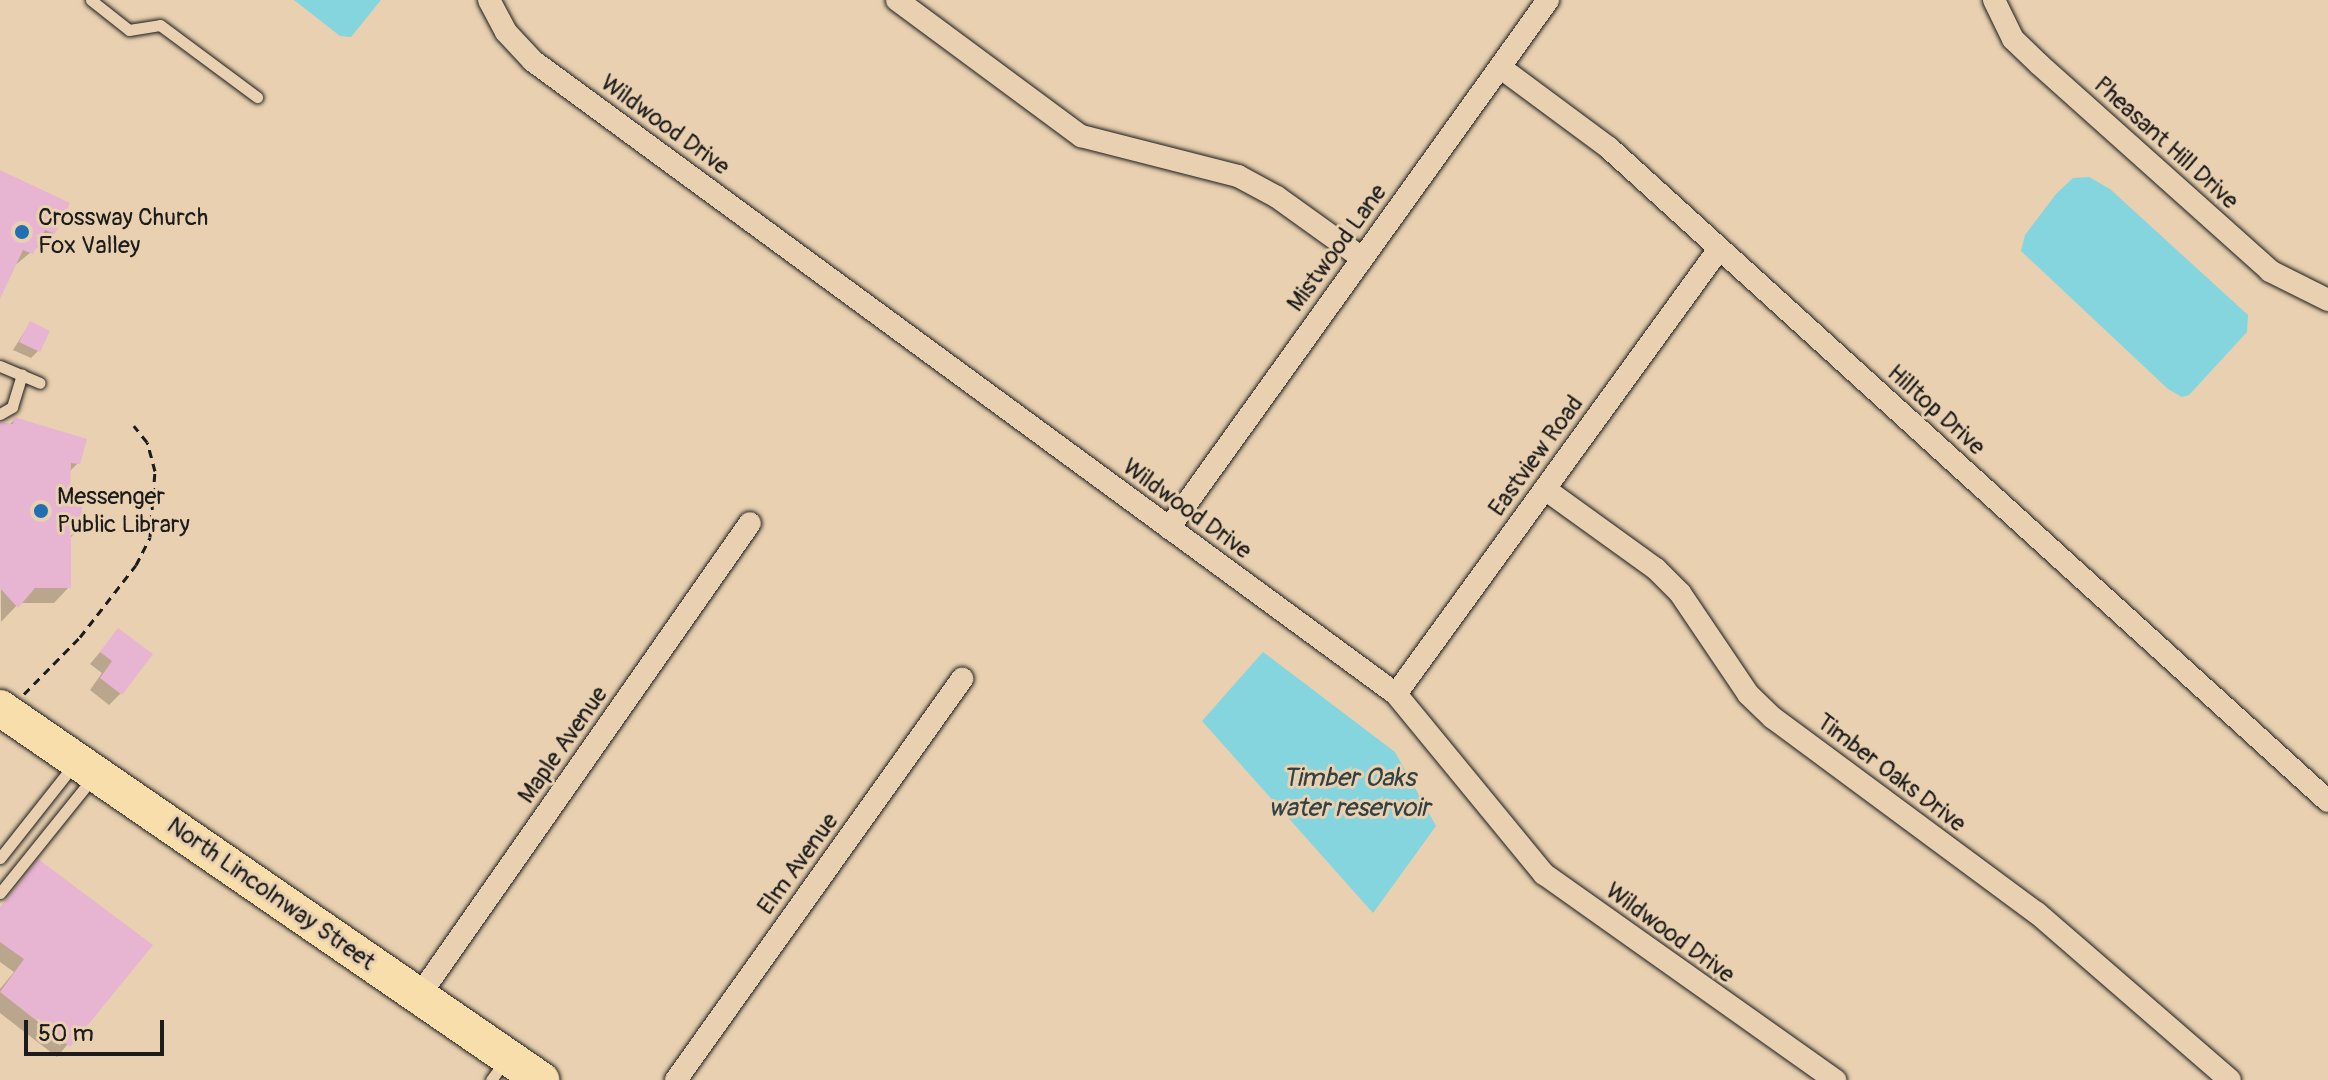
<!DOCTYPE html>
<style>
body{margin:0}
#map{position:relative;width:2328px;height:1080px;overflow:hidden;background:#e8d0b0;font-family:Pangolin,sans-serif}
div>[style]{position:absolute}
.water>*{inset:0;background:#84d5de}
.shadow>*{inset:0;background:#0003}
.building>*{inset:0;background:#e7b4d2}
.path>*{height:3px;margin-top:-1.5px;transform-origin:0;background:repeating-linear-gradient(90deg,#1c1c1c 0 8px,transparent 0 14px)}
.roads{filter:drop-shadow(0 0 2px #1c1c1c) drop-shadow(0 0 2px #1c1c1c)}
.lane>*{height:11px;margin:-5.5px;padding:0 5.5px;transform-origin:5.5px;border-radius:5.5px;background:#e8d0b0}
.street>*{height:22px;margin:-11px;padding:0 11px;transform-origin:11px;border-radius:11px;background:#e8d0b0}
.primary>*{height:36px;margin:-18px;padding:0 18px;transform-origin:18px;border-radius:18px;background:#f8deab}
.dots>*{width:22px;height:22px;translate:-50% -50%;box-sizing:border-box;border:4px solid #e8d0b0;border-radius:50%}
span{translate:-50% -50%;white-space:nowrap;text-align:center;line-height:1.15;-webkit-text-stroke:6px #e8d0b0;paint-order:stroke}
.street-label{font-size:24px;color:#1c1c1c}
.poi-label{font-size:24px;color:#1c1c1c}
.left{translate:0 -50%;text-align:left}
.water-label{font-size:26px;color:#314143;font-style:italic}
.scale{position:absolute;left:24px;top:1020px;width:140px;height:36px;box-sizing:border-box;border:4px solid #1c1c1c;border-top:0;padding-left:10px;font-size:24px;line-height:28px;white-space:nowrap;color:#1c1c1c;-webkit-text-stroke:6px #e8d0b0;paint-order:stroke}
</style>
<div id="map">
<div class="water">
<i style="clip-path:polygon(294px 0,381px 0,351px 37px,340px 36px)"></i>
<i style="clip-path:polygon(2089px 177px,2110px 189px,2248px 315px,2247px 332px,2189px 395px,2182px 397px,2168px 389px,2021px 251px,2025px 235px,2056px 194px,2073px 178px)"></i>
<i style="clip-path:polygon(1263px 652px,1395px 752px,1436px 826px,1373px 913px,1202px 721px)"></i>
</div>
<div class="shadow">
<i style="clip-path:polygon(0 173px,54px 233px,13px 267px,0 294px)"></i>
<i style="clip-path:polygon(30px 323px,38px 351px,31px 358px,13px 350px)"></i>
<i style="clip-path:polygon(15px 419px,78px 463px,69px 472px,68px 495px,80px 528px,69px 539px,69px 587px,54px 603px,19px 603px,1px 622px,0 423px,9px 425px)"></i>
<i style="clip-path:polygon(118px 631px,121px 693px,109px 705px,90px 690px,102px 673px,90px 664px)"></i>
<i style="clip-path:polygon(39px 861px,151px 945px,57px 1057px,0 1013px,0 989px,14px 972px,0 962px,0 908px)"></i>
</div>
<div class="building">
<i style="clip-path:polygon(0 170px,70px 203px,55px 234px,45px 230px,33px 254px,23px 250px,0 299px)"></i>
<i style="clip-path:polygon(30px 321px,50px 331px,40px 352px,19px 342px)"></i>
<i style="clip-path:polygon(14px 417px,87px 439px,80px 464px,71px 463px,70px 493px,82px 493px,82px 529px,71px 530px,71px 588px,35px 588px,18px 608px,0 588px,0 422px,13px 424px)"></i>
<i style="clip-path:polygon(118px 628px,153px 654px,122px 695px,100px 678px,112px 661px,100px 652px)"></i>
<i style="clip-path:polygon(38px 859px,153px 945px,70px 1047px,0 992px,24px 959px,0 942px,0 908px)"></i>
</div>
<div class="path">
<i style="left:24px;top:694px;width:80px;rotate:-45.5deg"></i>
<i style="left:80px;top:637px;width:91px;rotate:-52.1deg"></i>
<i style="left:136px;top:565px;width:31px;rotate:-63deg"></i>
<i style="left:150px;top:537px;width:66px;rotate:-85.7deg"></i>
<i style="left:155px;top:471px;width:30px;rotate:-105deg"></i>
<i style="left:147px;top:442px;width:21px;rotate:-129deg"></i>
</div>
<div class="roads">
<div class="lane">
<i style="left:91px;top:0;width:48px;rotate:38.3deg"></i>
<i style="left:129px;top:30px;width:31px;rotate:-9deg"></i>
<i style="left:160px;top:25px;width:121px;rotate:36.6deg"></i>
<i style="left:0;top:366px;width:43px;rotate:23deg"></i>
<i style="left:0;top:414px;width:14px;rotate:-30deg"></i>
<i style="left:12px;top:407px;width:34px;rotate:-73deg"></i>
<i style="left:0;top:858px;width:121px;rotate:-51.7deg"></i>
<i style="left:0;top:893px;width:150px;rotate:-51.2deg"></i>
<i style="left:491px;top:1080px;width:24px;rotate:-54deg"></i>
</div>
<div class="street">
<i style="left:489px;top:0;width:36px;rotate:62deg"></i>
<i style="left:506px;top:32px;width:40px;rotate:47deg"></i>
<i style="left:533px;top:61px;width:1070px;rotate:36.26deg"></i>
<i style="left:1396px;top:694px;width:233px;rotate:50.6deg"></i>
<i style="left:1544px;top:874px;width:357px;rotate:35.3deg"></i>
<i style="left:897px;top:0;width:229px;rotate:36.5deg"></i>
<i style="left:1081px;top:136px;width:162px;rotate:14.3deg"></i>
<i style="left:1238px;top:176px;width:44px;rotate:28.3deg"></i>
<i style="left:1277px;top:197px;width:105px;rotate:35.7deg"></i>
<i style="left:1994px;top:0;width:43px;rotate:64deg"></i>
<i style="left:2013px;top:39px;width:37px;rotate:44deg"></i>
<i style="left:2040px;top:65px;width:309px;rotate:41.8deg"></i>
<i style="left:2270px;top:271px;width:65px;rotate:26.6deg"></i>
<i style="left:1501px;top:68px;width:134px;rotate:36.5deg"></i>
<i style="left:1609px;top:148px;width:971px;rotate:42.25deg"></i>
<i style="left:1545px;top:489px;width:137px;rotate:35.8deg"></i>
<i style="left:1656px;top:569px;width:34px;rotate:45deg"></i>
<i style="left:1680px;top:593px;width:122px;rotate:56deg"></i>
<i style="left:1748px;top:694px;width:35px;rotate:44deg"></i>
<i style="left:1773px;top:718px;width:328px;rotate:36.5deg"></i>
<i style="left:2037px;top:913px;width:255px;rotate:40.9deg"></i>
<i style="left:1169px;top:528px;width:650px;rotate:-54.33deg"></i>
<i style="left:1396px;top:694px;width:550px;rotate:-54.03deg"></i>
<i style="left:419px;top:996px;width:577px;rotate:-55.02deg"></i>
<i style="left:676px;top:1080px;width:493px;rotate:-54.5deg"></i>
</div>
<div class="primary">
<i style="left:0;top:708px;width:657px;rotate:34.51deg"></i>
</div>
</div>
<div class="dots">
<i style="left:22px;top:232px;background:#1f6fb2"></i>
<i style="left:41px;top:511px;background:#1f6fb2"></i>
</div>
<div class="street-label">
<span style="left:665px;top:125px;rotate:36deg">Wildwood Drive</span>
<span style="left:2166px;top:143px;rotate:42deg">Pheasant Hill Drive</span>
<span style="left:1337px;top:248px;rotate:-54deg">Mistwood Lane</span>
<span style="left:1936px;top:410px;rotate:42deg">Hilltop Drive</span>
<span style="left:1536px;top:456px;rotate:-54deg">Eastview Road</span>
<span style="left:1187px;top:509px;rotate:36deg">Wildwood Drive</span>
<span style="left:563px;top:745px;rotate:-55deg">Maple Avenue</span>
<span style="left:1891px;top:773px;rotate:37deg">Timber Oaks Drive</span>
<span style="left:798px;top:864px;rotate:-54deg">Elm Avenue</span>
<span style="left:271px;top:894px;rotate:35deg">North Lincolnway Street</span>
<span style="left:1670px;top:933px;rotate:36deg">Wildwood Drive</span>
</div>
<div class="poi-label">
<span class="left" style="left:38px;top:232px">Crossway Church<br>Fox Valley</span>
<span class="left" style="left:57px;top:511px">Messenger<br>Public Library</span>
</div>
<div class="water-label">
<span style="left:1349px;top:794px">Timber Oaks<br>water reservoir</span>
</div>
<div class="scale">50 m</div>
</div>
